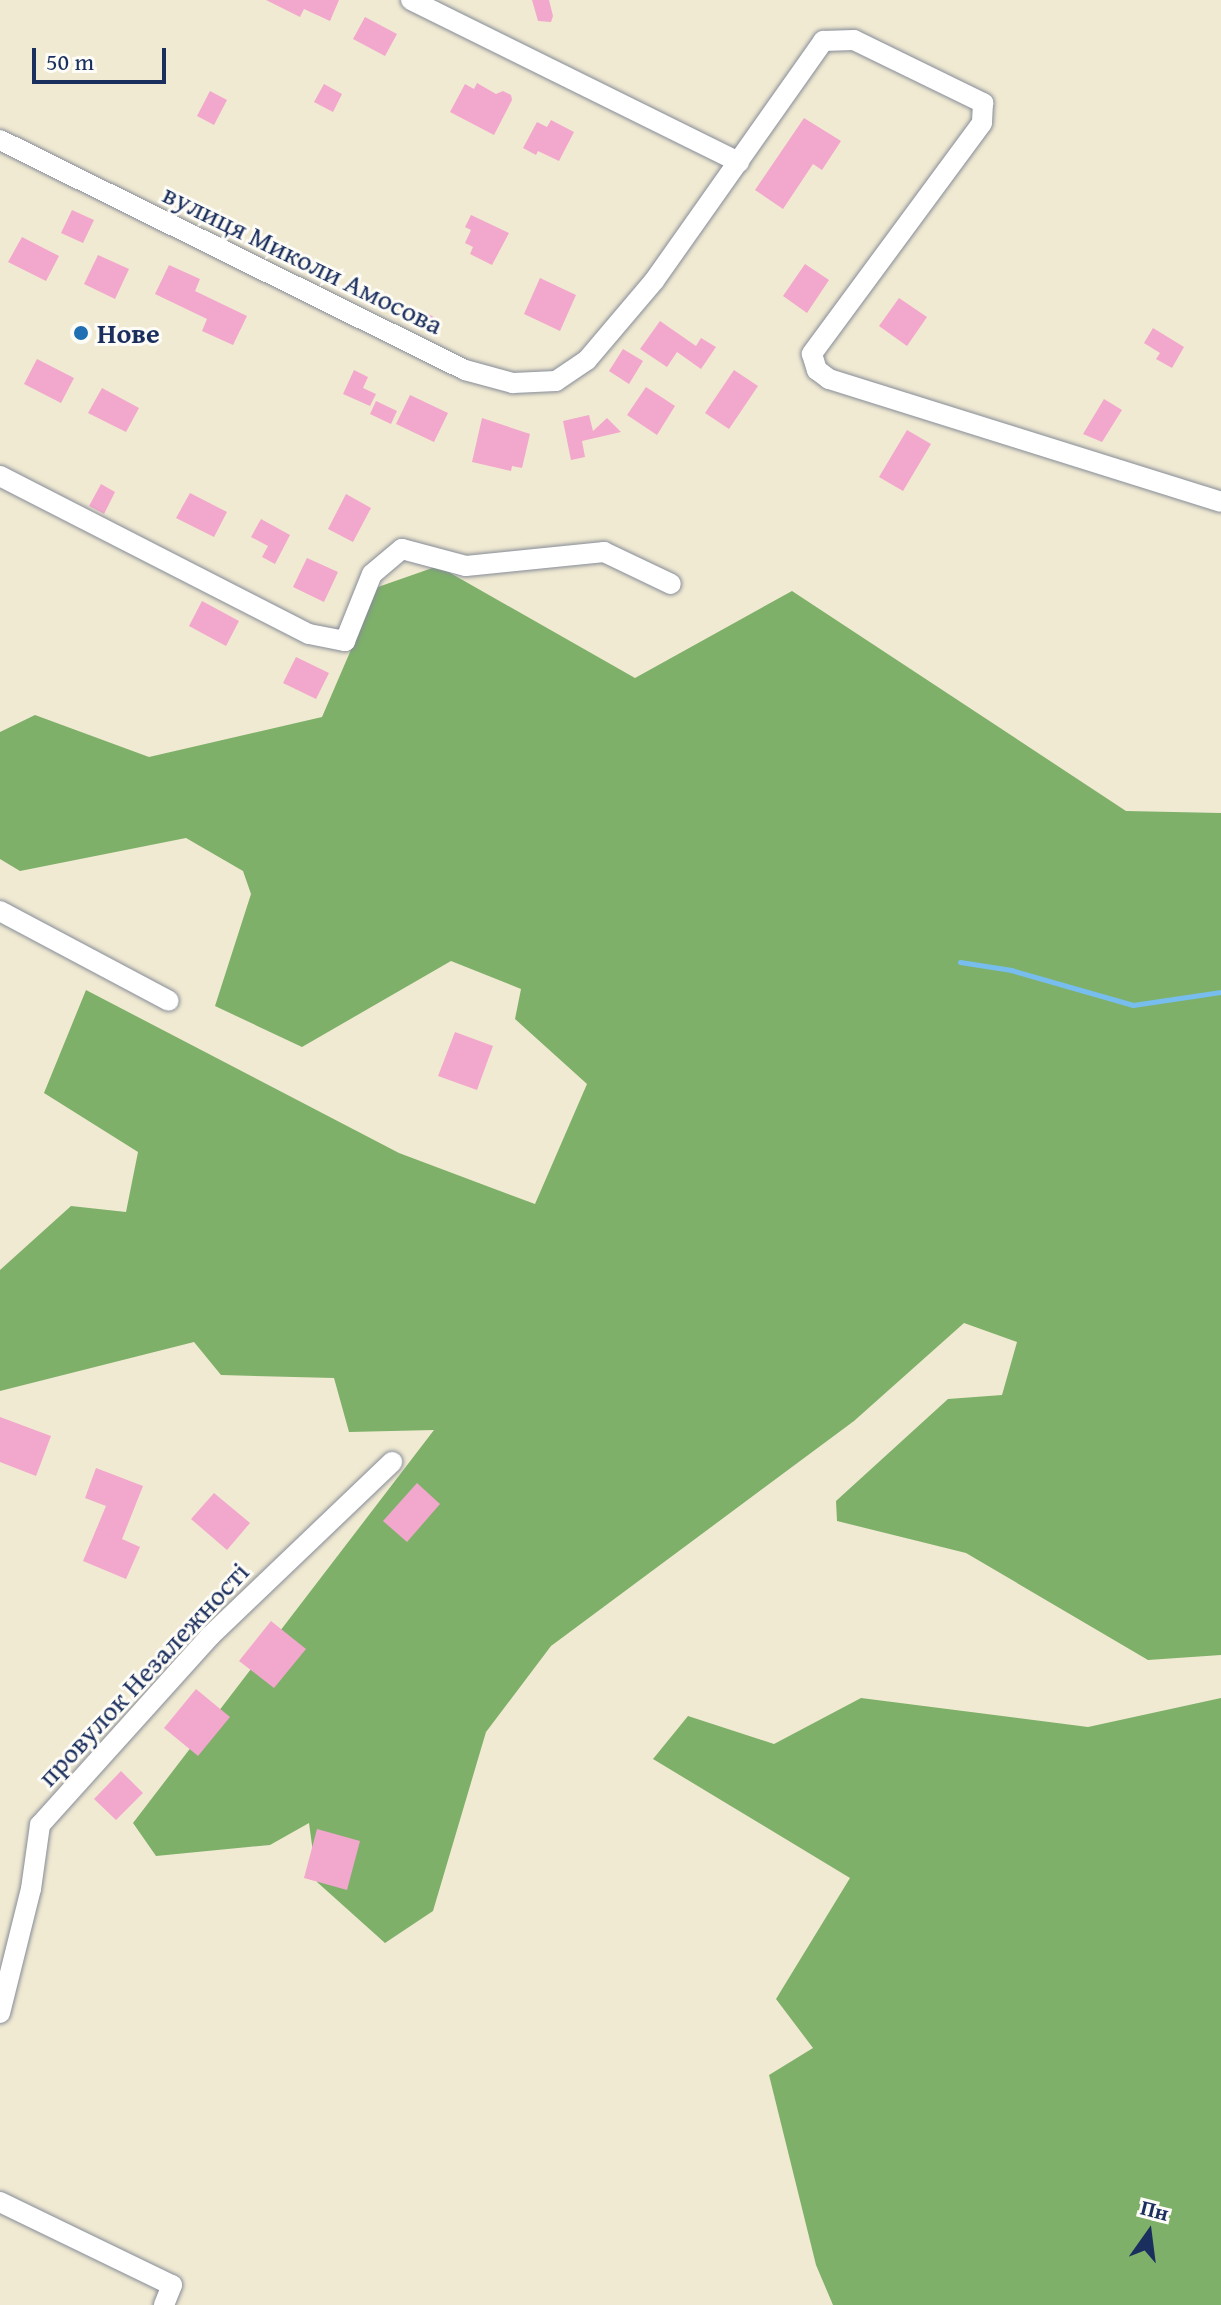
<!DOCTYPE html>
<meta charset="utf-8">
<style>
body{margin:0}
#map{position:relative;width:1221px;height:2305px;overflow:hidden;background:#f1ead2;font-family:"Gentium Book Plus",serif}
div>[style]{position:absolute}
.forest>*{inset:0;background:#7eb06a}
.stream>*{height:5px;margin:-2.5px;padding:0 2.5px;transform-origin:2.5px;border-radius:2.5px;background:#77beee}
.building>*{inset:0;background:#f2a7cc}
.roads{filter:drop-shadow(0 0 2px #868c98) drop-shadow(0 0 2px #868c98)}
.minor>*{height:20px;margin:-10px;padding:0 10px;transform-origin:10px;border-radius:10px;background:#fff}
.dots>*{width:22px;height:22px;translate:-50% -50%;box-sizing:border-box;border:4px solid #fdfcf7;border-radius:50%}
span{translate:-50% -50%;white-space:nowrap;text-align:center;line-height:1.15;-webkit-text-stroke:6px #fdfcf7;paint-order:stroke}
.street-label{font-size:28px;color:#1b2f5e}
.poi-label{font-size:28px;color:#1b2f5e;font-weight:700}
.left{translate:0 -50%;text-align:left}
.north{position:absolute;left:1109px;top:2193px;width:80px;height:80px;-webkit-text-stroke:6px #fdfcf7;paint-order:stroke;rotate:14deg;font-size:22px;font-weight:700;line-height:32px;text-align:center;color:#1b2f5e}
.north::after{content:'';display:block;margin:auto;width:28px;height:36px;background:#1b2f5e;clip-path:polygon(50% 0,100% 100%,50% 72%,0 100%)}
.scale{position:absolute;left:32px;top:48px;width:134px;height:36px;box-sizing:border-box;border:4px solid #1b2f5e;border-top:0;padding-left:10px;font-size:24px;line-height:28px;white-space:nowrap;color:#1b2f5e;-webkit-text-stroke:6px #fdfcf7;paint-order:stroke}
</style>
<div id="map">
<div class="forest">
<i style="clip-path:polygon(438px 566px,635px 678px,792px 591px,1126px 811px,1221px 813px,1221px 1655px,1148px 1660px,966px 1553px,837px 1521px,836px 1501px,948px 1399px,1002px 1395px,1017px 1342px,964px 1323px,854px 1421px,551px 1646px,486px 1732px,433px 1911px,385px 1943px,317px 1882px,309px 1823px,270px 1845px,156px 1856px,133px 1823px,434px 1430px,349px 1432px,334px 1378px,221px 1375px,194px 1342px,0 1391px,0 1270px,71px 1206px,126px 1212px,138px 1152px,44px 1093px,86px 990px,399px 1153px,535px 1204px,587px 1084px,515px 1019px,521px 989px,451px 961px,302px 1047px,215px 1006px,251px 894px,243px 871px,186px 838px,20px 871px,0 859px,0 732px,35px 715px,149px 757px,322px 717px,378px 587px)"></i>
<i style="clip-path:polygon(861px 1698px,1088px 1727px,1221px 1698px,1221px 2305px,833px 2305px,816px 2265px,769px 2075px,813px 2048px,776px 1999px,850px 1878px,653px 1759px,688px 1716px,774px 1744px)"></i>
</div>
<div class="stream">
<i style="left:960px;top:962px;width:52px;rotate:8.9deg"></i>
<i style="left:1011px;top:970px;width:127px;rotate:16deg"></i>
<i style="left:1133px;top:1005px;width:89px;rotate:-8.4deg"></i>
</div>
<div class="building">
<i style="clip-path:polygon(266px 0,339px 0,330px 21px,304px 9px,300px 17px)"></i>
<i style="clip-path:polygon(532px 0,549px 0,553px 16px,551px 22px,538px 21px)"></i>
<i style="clip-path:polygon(365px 17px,397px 34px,385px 56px,353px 39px)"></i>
<i style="clip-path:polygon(477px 83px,496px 94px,503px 91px,511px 95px,512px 100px,494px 135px,450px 112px,465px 84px,474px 89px)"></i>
<i style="clip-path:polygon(324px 84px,342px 94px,333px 112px,314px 102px)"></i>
<i style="clip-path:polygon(210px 91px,227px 100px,214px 125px,197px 116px)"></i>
<i style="clip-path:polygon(804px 118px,841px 141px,822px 170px,813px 164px,783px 209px,755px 190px)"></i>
<i style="clip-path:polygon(551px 120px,574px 132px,559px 161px,538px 151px,536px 155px,523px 148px,537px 122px,547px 127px)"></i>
<i style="clip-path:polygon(72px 210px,94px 220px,83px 243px,61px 233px)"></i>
<i style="clip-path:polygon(471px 215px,509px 233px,492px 265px,470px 254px,473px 247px,465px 243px,471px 230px,465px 227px)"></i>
<i style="clip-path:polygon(22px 237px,59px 256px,46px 281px,8px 262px)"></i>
<i style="clip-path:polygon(98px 255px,129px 269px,115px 299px,84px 284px)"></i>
<i style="clip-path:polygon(805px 264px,829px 280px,807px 313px,783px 296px)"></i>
<i style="clip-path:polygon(169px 265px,200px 279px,195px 291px,247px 316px,233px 345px,202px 331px,207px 319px,155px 294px)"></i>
<i style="clip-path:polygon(540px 278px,576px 295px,560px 331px,524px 314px)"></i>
<i style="clip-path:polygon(899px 298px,927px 317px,907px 346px,879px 326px)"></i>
<i style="clip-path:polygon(422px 311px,438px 319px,431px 333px,415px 325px)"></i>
<i style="clip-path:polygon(660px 321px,696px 346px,701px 338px,716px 347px,701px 369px,677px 352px,667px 367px,640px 349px)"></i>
<i style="clip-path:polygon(1153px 328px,1184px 347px,1172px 368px,1156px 359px,1160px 353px,1144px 343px)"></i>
<i style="clip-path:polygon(623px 349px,643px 361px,629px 384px,609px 371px)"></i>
<i style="clip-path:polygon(37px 359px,74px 378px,61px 403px,24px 384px)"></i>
<i style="clip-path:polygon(354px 370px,368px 377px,363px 388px,376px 394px,370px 406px,343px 394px)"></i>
<i style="clip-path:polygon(734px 370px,758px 386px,729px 429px,705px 413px)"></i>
<i style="clip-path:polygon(646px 387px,675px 406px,657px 435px,627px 415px)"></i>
<i style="clip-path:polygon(102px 388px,139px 408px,126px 432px,88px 413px)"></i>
<i style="clip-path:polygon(410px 395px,448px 413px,434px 442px,396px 424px)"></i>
<i style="clip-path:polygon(1104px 399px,1122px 410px,1102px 442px,1083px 434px)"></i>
<i style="clip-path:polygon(376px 401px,397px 411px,391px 424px,370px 414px)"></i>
<i style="clip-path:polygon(589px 415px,593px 431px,607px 418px,621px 432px,582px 441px,585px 457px,571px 460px,563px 421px)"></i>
<i style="clip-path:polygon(482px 418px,530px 434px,522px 468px,512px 466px,511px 471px,472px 462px)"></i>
<i style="clip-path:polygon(907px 430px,931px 444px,903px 491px,879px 477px)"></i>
<i style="clip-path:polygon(101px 484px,115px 492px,104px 514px,89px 506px)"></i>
<i style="clip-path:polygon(190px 493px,227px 512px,214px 537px,176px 518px)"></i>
<i style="clip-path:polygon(346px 494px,371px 508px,353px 542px,328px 529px)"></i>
<i style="clip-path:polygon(261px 519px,290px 535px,275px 564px,262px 557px,268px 546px,251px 537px)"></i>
<i style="clip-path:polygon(307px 558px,338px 572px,324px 602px,293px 587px)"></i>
<i style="clip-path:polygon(202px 601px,239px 621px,226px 646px,189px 626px)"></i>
<i style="clip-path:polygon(296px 657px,329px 673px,316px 699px,283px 683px)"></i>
<i style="clip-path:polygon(455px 1032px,493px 1046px,477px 1090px,438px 1076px)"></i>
<i style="clip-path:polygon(0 1417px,51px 1436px,36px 1476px,0 1462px)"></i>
<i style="clip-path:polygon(96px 1468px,143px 1486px,122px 1539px,140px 1547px,126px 1579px,83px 1561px,106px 1506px,85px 1498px)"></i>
<i style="clip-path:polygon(417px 1483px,440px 1504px,407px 1542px,383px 1521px)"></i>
<i style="clip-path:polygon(214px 1493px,250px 1523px,227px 1550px,191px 1519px)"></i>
<i style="clip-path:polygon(271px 1621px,306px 1649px,274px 1688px,239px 1661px)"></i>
<i style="clip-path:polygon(196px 1689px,230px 1717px,198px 1756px,164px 1728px)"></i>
<i style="clip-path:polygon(121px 1771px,143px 1793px,116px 1820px,94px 1799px)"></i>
<i style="clip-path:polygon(317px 1829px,360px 1841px,347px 1890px,304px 1878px)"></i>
</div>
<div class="roads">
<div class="minor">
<i style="left:411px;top:0;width:366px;rotate:26.3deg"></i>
<i style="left:0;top:140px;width:519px;rotate:26.32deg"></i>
<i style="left:465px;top:370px;width:50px;rotate:15.2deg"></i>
<i style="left:513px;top:383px;width:43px;rotate:-2.7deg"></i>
<i style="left:556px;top:381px;width:37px;rotate:-34deg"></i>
<i style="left:587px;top:360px;width:104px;rotate:-49.7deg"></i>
<i style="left:654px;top:281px;width:294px;rotate:-54.8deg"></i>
<i style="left:823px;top:41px;width:31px;rotate:-2deg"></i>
<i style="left:854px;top:40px;width:144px;rotate:26deg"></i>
<i style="left:983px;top:103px;width:20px;rotate:93deg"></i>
<i style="left:982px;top:123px;width:287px;rotate:126.4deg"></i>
<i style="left:812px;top:354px;width:17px;rotate:73deg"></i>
<i style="left:817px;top:370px;width:15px;rotate:37deg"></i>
<i style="left:829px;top:379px;width:411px;rotate:17.4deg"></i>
<i style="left:0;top:476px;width:347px;rotate:27.1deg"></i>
<i style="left:309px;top:634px;width:37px;rotate:11deg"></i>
<i style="left:345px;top:641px;width:72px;rotate:-68.1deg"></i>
<i style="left:372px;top:574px;width:39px;rotate:-40deg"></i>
<i style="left:402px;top:549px;width:66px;rotate:14.9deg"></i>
<i style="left:466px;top:566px;width:139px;rotate:-5.8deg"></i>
<i style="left:604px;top:552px;width:74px;rotate:25.5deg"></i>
<i style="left:0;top:911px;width:191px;rotate:28deg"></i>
<i style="left:0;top:2013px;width:128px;rotate:-76deg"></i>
<i style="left:31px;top:1889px;width:65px;rotate:-82deg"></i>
<i style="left:40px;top:1825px;width:254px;rotate:-48deg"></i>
<i style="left:210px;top:1636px;width:252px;rotate:-43.7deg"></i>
<i style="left:0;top:2202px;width:191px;rotate:25.8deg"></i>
<i style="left:172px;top:2285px;width:22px;rotate:112deg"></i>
</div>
</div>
<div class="dots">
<i style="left:81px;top:333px;background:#1f6fb2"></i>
</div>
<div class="street-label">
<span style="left:303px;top:259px;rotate:26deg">вулиця Миколи Амосова</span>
<span style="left:143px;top:1674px;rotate:-47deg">провулок Незалежності</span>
</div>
<div class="poi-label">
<span class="left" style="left:97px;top:333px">Нове</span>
</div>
<div class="north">Пн</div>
<div class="scale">50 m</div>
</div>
